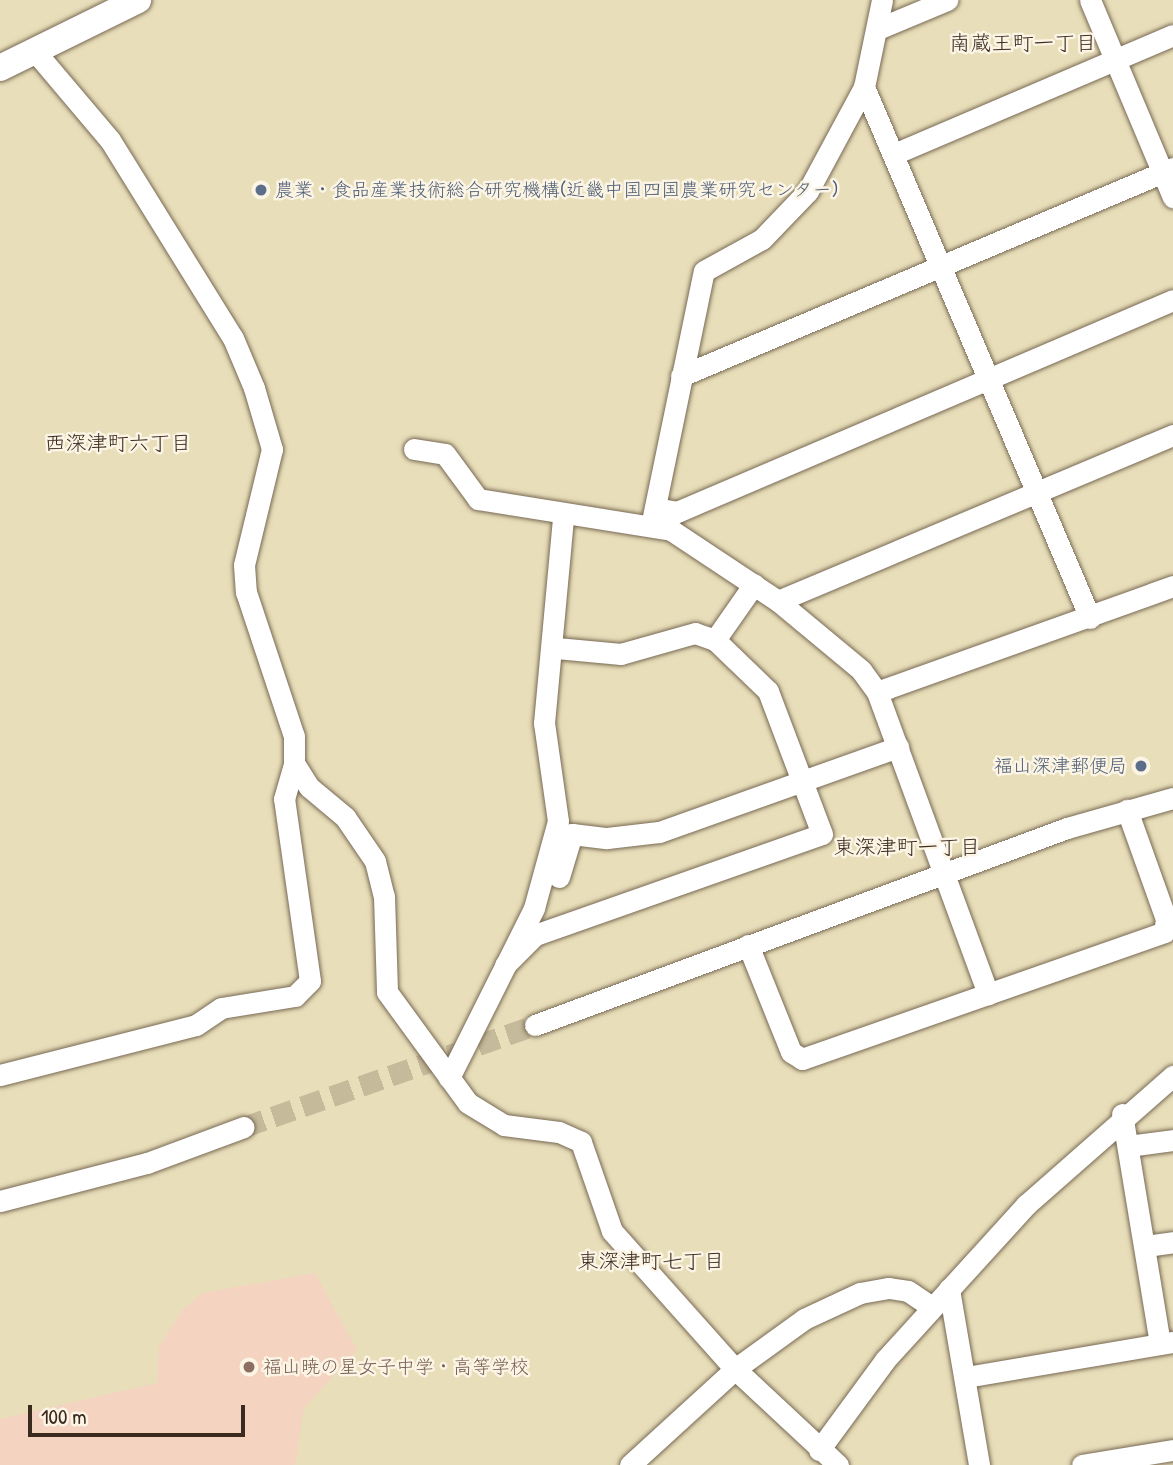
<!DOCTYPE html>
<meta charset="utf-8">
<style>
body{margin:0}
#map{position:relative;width:1173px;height:1465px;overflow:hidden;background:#e8deb9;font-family:"Patrick Hand","Klee One",sans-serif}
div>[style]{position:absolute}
.built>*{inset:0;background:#f4d3c1}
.minor-tunnel>*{height:21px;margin-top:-10.5px;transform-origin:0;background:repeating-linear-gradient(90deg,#c5ba9a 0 21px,transparent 0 31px)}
.roads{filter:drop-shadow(0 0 2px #786954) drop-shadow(0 0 2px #786954)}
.minor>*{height:21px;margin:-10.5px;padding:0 10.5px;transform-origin:10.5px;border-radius:10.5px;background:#fff}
.major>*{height:26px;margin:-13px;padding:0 13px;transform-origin:13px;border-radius:13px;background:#fff}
.dots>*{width:19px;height:19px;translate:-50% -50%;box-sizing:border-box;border:4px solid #fcf5e5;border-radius:50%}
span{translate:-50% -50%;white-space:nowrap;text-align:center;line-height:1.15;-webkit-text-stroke:5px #fcf5e5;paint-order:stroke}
.service-label{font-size:19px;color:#4e5e75}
.left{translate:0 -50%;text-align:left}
.right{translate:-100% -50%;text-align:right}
.education-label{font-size:19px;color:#785e54}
.neighbourhood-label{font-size:21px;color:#3b2a1e}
.scale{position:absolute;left:28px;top:1405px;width:217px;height:32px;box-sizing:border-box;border:4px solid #3b2a1e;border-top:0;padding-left:9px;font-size:21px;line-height:24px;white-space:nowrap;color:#3b2a1e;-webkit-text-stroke:5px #fcf5e5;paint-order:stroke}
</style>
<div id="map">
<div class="built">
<i style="clip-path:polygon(315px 1273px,357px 1350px,304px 1408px,295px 1465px,0 1465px,0 1419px,157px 1383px,159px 1347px,183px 1309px,203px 1293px)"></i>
</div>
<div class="minor-tunnel">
<i style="left:244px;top:1127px;width:308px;rotate:-19.3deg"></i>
</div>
<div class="roads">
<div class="minor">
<i style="left:1090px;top:0;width:214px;rotate:67.2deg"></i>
<i style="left:880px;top:28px;width:73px;rotate:-22.7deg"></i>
<i style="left:33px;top:49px;width:119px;rotate:49.8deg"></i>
<i style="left:110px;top:140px;width:233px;rotate:58.2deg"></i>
<i style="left:233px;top:338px;width:54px;rotate:67.2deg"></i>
<i style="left:254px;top:388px;width:64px;rotate:73.6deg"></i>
<i style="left:272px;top:449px;width:119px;rotate:103.6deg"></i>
<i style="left:244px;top:565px;width:27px;rotate:86deg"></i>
<i style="left:246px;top:592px;width:152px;rotate:71.6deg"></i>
<i style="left:294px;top:736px;width:27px;rotate:90deg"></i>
<i style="left:294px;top:763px;width:28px;rotate:58deg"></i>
<i style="left:309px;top:787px;width:47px;rotate:39.8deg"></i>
<i style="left:345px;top:817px;width:53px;rotate:55.7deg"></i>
<i style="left:375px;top:861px;width:36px;rotate:76deg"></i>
<i style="left:384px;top:896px;width:96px;rotate:88.2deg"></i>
<i style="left:387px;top:992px;width:137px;rotate:53.9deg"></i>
<i style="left:468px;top:1103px;width:42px;rotate:31.4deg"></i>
<i style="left:504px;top:1125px;width:55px;rotate:7.3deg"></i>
<i style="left:559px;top:1132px;width:24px;rotate:24deg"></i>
<i style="left:581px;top:1142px;width:94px;rotate:70.8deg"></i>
<i style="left:612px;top:1231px;width:185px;rotate:48.3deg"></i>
<i style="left:735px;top:1369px;width:141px;rotate:43deg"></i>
<i style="left:864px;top:87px;width:577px;rotate:66.94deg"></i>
<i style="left:894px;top:154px;width:303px;rotate:-23.1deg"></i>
<i style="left:681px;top:376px;width:534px;rotate:-22.92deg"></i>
<i style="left:414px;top:449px;width:31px;rotate:9deg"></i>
<i style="left:445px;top:454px;width:56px;rotate:53.7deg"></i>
<i style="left:478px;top:499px;width:195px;rotate:9.1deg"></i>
<i style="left:671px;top:530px;width:128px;rotate:33.6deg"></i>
<i style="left:778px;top:601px;width:108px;rotate:39.7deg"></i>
<i style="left:861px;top:670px;width:27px;rotate:54deg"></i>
<i style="left:877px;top:692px;width:322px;rotate:69.8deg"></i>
<i style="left:655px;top:508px;width:22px;rotate:10deg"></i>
<i style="left:677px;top:512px;width:539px;rotate:-23.14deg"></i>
<i style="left:651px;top:526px;width:260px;rotate:-78.3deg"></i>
<i style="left:704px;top:271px;width:66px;rotate:-28.9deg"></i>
<i style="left:762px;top:239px;width:66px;rotate:-46.2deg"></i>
<i style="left:808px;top:191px;width:118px;rotate:-61.7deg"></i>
<i style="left:864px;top:87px;width:89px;rotate:-78.3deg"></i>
<i style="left:778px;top:601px;width:428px;rotate:-22.8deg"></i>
<i style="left:715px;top:640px;width:68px;rotate:-55.1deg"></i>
<i style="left:877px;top:692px;width:314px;rotate:-19.7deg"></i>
<i style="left:559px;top:877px;width:45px;rotate:-73.2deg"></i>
<i style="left:572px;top:834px;width:35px;rotate:7deg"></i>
<i style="left:607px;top:838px;width:52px;rotate:-6.6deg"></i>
<i style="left:659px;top:832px;width:254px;rotate:-19.6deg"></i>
<i style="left:748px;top:945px;width:115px;rotate:68.1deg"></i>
<i style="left:791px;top:1052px;width:13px;rotate:32deg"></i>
<i style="left:802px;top:1059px;width:384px;rotate:-19.3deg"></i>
<i style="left:1164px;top:932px;width:13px;rotate:-81deg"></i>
<i style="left:1166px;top:919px;width:116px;rotate:-109.7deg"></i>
<i style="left:505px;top:965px;width:42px;rotate:-45deg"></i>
<i style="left:535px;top:935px;width:304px;rotate:-19.4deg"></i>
<i style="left:822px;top:834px;width:153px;rotate:-110.7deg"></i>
<i style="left:768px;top:691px;width:74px;rotate:-136.1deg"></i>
<i style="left:715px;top:640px;width:21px;rotate:-161deg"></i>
<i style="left:695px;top:633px;width:77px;rotate:164.2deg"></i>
<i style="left:621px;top:654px;width:65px;rotate:-174.7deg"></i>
<i style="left:535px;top:1025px;width:567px;rotate:-20.32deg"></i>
<i style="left:1067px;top:828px;width:110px;rotate:-15.8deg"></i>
<i style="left:0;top:1075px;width:202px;rotate:-14.3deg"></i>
<i style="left:196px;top:1025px;width:30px;rotate:-34deg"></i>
<i style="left:221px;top:1008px;width:75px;rotate:-9.2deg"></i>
<i style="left:295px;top:996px;width:21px;rotate:-45deg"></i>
<i style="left:310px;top:981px;width:184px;rotate:-98.1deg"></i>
<i style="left:284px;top:799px;width:37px;rotate:-74deg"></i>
<i style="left:449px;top:1078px;width:190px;rotate:-63.4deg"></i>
<i style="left:534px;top:908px;width:90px;rotate:-74.6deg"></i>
<i style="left:558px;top:821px;width:99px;rotate:-98.1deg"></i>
<i style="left:544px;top:723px;width:207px;rotate:-84.7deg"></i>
<i style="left:1122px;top:1114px;width:233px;rotate:80.6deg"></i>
<i style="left:1128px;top:1146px;width:45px;rotate:-7.6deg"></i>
<i style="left:0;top:1201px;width:152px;rotate:-14.5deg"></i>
<i style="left:147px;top:1163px;width:103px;rotate:-20.4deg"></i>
<i style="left:1146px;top:1246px;width:27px;rotate:-8deg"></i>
<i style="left:949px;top:1289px;width:179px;rotate:80.3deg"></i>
<i style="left:966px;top:1377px;width:210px;rotate:-9.6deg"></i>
<i style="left:819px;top:1450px;width:112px;rotate:-53.7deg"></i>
<i style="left:885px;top:1360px;width:210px;rotate:-47.7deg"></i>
<i style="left:1026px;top:1205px;width:196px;rotate:-41.3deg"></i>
<i style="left:630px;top:1465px;width:142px;rotate:-42.4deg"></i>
<i style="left:735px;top:1369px;width:85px;rotate:-35.9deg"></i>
<i style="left:804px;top:1319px;width:62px;rotate:-24.9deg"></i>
<i style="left:860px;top:1293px;width:29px;rotate:-10deg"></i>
<i style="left:889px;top:1288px;width:19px;rotate:9deg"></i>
<i style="left:908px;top:1291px;width:29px;rotate:34deg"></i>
<i style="left:1082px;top:1465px;width:92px;rotate:-9.4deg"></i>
</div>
<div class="major">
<i style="left:0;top:68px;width:154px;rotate:-26.2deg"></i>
</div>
</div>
<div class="dots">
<i style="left:261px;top:190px;background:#5c6f8a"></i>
<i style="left:1141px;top:766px;background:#5c6f8a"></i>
<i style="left:249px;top:1367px;background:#8d6e63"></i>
</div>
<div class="service-label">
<span class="left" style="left:275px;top:190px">農業・食品産業技術総合研究機構(近畿中国四国農業研究センター)</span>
<span class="right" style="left:1127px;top:766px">福山深津郵便局</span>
</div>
<div class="education-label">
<span class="left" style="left:263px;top:1367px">福山暁の星女子中学・高等学校</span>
</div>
<div class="neighbourhood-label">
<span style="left:1023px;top:43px">南蔵王町一丁目</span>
<span style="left:118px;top:443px">西深津町六丁目</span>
<span style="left:907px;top:847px">東深津町一丁目</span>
<span style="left:651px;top:1261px">東深津町七丁目</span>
</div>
<div class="scale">100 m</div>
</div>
